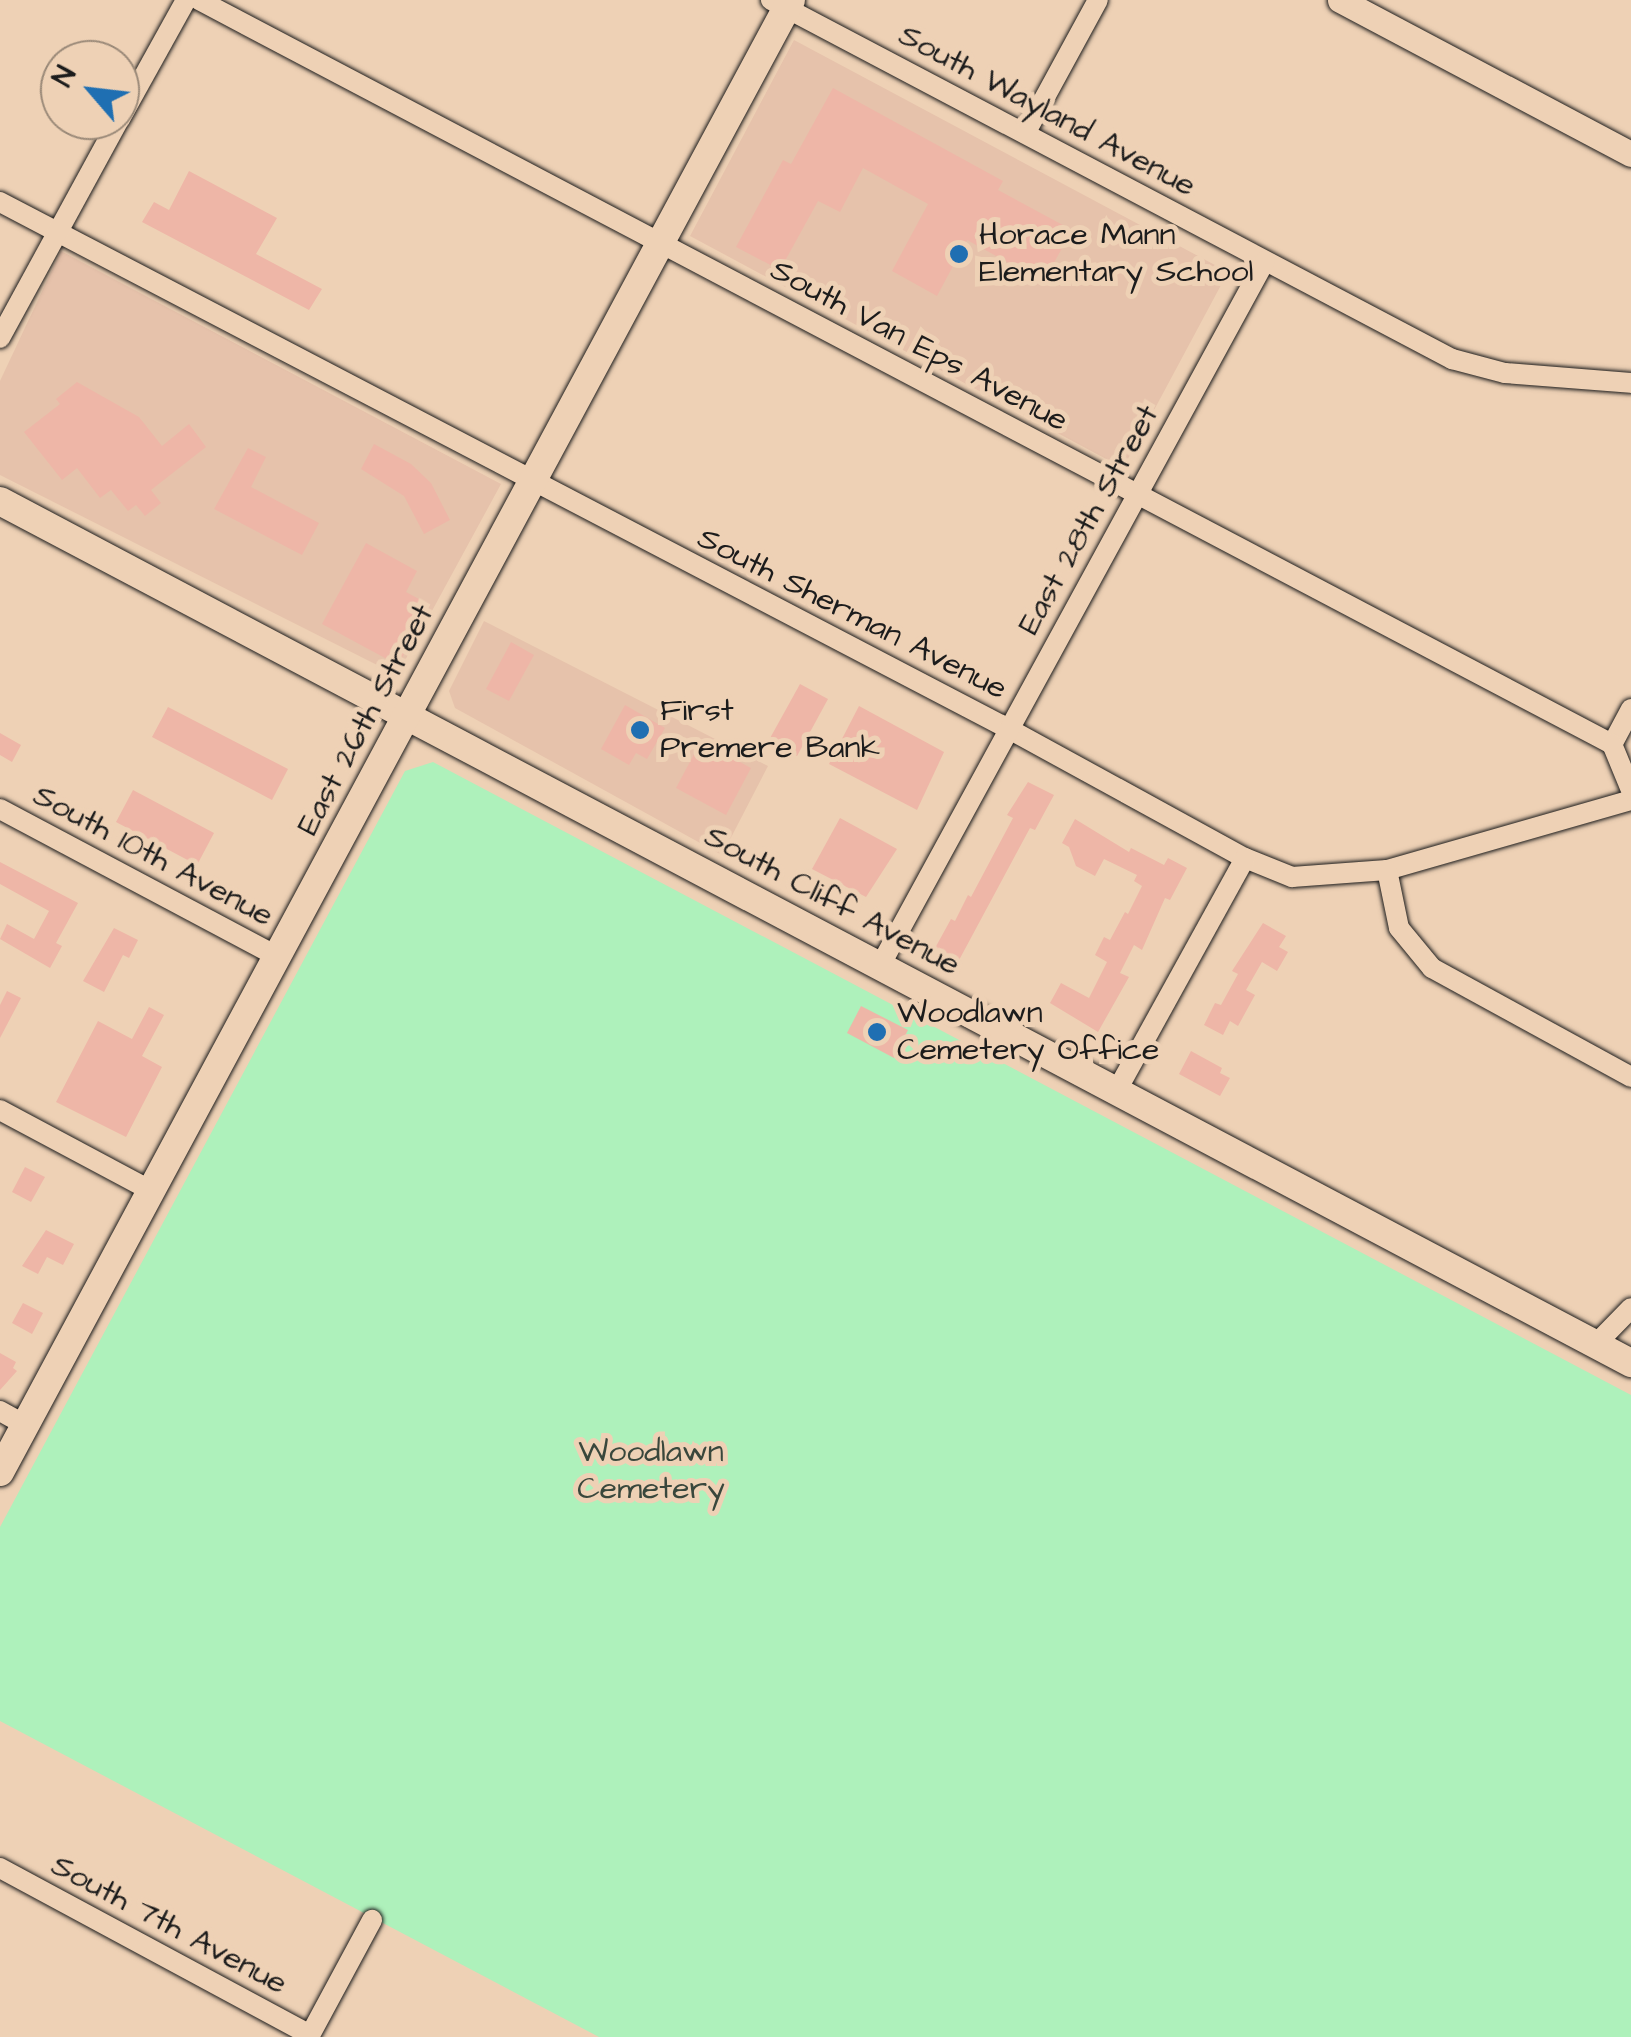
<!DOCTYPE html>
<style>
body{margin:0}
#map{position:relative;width:1631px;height:2037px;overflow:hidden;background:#eed1b5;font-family:"Architects Daughter",sans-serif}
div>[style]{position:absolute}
.built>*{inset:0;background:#e6c2ab}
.green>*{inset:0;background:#aef1bb}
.building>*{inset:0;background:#eeb6a7}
.roads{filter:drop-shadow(0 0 2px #1c1c1c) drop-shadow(0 0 2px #1c1c1c)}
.minor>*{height:20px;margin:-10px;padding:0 10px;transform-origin:10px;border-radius:10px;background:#eed1b5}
.tertiary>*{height:25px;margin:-12.5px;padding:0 12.5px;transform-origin:12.5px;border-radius:12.5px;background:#eed1b5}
.secondary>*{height:28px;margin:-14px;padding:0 14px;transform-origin:14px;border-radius:14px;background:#eed1b5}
.dots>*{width:28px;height:28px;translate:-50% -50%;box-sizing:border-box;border:5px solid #eed1b5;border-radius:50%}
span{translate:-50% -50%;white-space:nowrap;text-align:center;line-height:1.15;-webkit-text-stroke:10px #eed1b5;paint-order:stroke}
.street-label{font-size:32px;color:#1c1c1c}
.poi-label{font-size:32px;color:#1c1c1c}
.left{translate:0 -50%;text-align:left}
.park-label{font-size:32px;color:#39473c}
.north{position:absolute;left:40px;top:40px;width:100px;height:100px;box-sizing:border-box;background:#eed1b5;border:2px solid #9a8978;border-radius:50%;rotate:298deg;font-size:28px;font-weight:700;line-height:40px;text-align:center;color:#1c1c1c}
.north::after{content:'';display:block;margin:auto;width:35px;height:45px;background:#1f6fb2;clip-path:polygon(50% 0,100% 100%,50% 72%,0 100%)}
</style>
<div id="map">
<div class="built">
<i style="clip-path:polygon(794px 40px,1228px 272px,1123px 468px,690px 236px)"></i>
<i style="clip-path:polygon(61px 251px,501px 484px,402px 666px,389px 671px,0 475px,0 381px)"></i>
<i style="clip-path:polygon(484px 621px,768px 766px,722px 855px,455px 708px,449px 691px)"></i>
</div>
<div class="green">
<i style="clip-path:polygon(433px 762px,1631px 1395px,1631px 2037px,599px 2037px,0 1721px,0 1527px,405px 771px)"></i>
</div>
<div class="building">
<i style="clip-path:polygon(833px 88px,1003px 181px,998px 190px,1072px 230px,1050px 270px,1036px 262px,1029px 274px,967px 240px,937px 296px,892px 271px,928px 204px,863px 168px,840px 212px,818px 201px,780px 270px,736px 247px,783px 160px,791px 164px)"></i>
<i style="clip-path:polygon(189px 171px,277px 218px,256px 254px,322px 289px,309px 310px,142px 222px,154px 202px,169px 210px)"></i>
<i style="clip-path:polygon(77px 382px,139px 417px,162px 446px,189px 424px,206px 447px,151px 490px,161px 503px,145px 516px,136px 505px,128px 511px,111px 490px,100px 498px,77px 468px,62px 480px,24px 432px,60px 404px,56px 399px)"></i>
<i style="clip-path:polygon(374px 444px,411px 464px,431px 483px,450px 520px,424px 534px,404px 496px,361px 469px)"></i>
<i style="clip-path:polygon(248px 448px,266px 457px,251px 487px,319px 523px,302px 555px,214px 509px)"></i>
<i style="clip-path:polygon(366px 543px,417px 571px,406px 592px,430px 605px,398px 665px,322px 624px)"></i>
<i style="clip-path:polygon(511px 642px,534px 655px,509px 701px,486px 689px)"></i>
<i style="clip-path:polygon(800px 684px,828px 699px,797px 756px,769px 740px)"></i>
<i style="clip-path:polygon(625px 705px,665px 728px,647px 759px,636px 753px,629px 765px,601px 749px)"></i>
<i style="clip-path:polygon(859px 706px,944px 752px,917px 810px,829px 764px)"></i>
<i style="clip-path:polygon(168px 707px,288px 769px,272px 800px,152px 737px)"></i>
<i style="clip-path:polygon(0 733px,21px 745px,12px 762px,0 755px)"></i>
<i style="clip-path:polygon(701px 741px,751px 768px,726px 815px,676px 788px)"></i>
<i style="clip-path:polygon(1028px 782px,1054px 795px,1035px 830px,1030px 828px,958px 962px,934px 950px,951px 919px,955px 921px,968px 895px,971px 897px,1013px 818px,1007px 815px)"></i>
<i style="clip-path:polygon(133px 790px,214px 833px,197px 865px,116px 822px)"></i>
<i style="clip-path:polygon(840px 818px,897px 849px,866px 897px,812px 869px)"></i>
<i style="clip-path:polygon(1075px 819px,1129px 852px,1131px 848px,1164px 865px,1168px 858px,1187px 868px,1170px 900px,1165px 898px,1142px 950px,1134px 945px,1120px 973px,1129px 977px,1098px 1032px,1050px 1003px,1061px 983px,1089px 998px,1107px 962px,1095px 955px,1104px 937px,1110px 940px,1125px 912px,1128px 914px,1142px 886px,1134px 881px,1137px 875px,1104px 859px,1095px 876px,1076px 866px,1069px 847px,1062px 843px)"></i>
<i style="clip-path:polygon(0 862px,78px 903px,56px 943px,62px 946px,50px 968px,0 939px,7px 924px,34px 939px,49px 911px,0 884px)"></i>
<i style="clip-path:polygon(1263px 923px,1286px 936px,1279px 947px,1288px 952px,1277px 971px,1262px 962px,1246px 990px,1255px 995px,1238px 1026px,1230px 1021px,1223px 1035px,1204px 1025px,1215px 1003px,1221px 1005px,1238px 974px,1232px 971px)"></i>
<i style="clip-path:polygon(114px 928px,138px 940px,129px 958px,123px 955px,104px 992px,83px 981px)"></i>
<i style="clip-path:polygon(7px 991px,21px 998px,0 1038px,0 1005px)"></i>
<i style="clip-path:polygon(861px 1006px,908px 1030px,894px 1058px,847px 1033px)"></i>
<i style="clip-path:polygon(149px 1007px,164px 1015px,142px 1056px,162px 1067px,126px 1137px,56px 1102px,98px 1021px,132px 1039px)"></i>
<i style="clip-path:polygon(1191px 1051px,1222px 1068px,1220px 1073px,1230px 1078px,1220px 1096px,1179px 1074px)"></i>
<i style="clip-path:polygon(25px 1167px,45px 1177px,31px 1202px,12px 1192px)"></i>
<i style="clip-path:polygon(46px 1230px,74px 1244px,63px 1265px,47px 1257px,38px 1274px,22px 1266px)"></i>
<i style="clip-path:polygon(23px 1303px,43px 1313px,32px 1334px,12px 1323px)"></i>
<i style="clip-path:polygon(0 1353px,16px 1362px,13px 1368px,17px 1371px,0 1390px)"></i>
</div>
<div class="roads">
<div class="minor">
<i style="left:199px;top:0;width:1597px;rotate:27.77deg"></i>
<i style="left:771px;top:0;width:770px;rotate:27.8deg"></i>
<i style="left:1452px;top:359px;width:55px;rotate:14.8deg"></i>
<i style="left:1505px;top:373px;width:126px;rotate:4.5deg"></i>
<i style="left:120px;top:119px;width:136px;rotate:-61deg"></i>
<i style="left:1026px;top:132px;width:150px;rotate:-61.4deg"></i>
<i style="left:0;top:202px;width:1138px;rotate:27.58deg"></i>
<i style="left:1009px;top:729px;width:269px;rotate:28.7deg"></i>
<i style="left:1245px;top:858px;width:51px;rotate:22deg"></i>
<i style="left:1292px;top:877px;width:95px;rotate:-4.2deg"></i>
<i style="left:1387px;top:870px;width:254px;rotate:-16deg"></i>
<i style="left:0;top:338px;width:248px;rotate:-61.4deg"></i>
<i style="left:1631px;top:709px;width:40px;rotate:118deg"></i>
<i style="left:1612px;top:744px;width:50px;rotate:67.6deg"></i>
<i style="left:0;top:809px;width:314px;rotate:28deg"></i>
<i style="left:1387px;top:870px;width:59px;rotate:78.3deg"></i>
<i style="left:1399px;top:928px;width:52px;rotate:50.5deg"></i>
<i style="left:1432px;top:968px;width:227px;rotate:28.7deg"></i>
<i style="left:880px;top:966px;width:803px;rotate:-61.36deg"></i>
<i style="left:1116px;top:1092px;width:267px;rotate:-61.1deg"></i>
<i style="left:0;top:1110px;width:172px;rotate:28.1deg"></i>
<i style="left:1596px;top:1344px;width:50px;rotate:-45.8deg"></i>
<i style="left:0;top:1411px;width:29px;rotate:29deg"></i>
<i style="left:0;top:1868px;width:352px;rotate:28.3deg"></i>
<i style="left:309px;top:2037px;width:133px;rotate:-61.7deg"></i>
</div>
<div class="tertiary">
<i style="left:1340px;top:0;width:329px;rotate:27.9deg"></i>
</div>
<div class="secondary">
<i style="left:0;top:501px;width:1845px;rotate:27.86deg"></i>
<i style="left:0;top:1472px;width:1671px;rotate:-61.75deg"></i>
</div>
</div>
<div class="dots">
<i style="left:959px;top:254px;background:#1f6fb2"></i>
<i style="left:640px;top:730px;background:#1f6fb2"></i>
<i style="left:877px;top:1032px;background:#1f6fb2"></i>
</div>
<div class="street-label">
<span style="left:1047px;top:111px;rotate:28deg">South Wayland Avenue</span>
<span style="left:919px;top:346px;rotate:28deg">South Van Eps Avenue</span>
<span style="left:1089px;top:520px;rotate:-61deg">East 28th Street</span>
<span style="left:852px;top:614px;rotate:27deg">South Sherman Avenue</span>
<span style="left:366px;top:720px;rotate:-62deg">East 26th Street</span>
<span style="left:153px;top:856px;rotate:28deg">South 10th Avenue</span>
<span style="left:832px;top:901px;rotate:28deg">South Cliff Avenue</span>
<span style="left:169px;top:1925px;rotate:28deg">South 7th Avenue</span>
</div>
<div class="poi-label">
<span class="left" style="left:979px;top:254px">Horace Mann<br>Elementary School</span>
<span class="left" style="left:660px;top:730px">First<br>Premere Bank</span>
<span class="left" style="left:897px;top:1032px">Woodlawn<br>Cemetery Office</span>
</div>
<div class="park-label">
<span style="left:651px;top:1471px">Woodlawn<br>Cemetery</span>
</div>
<div class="north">N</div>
</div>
